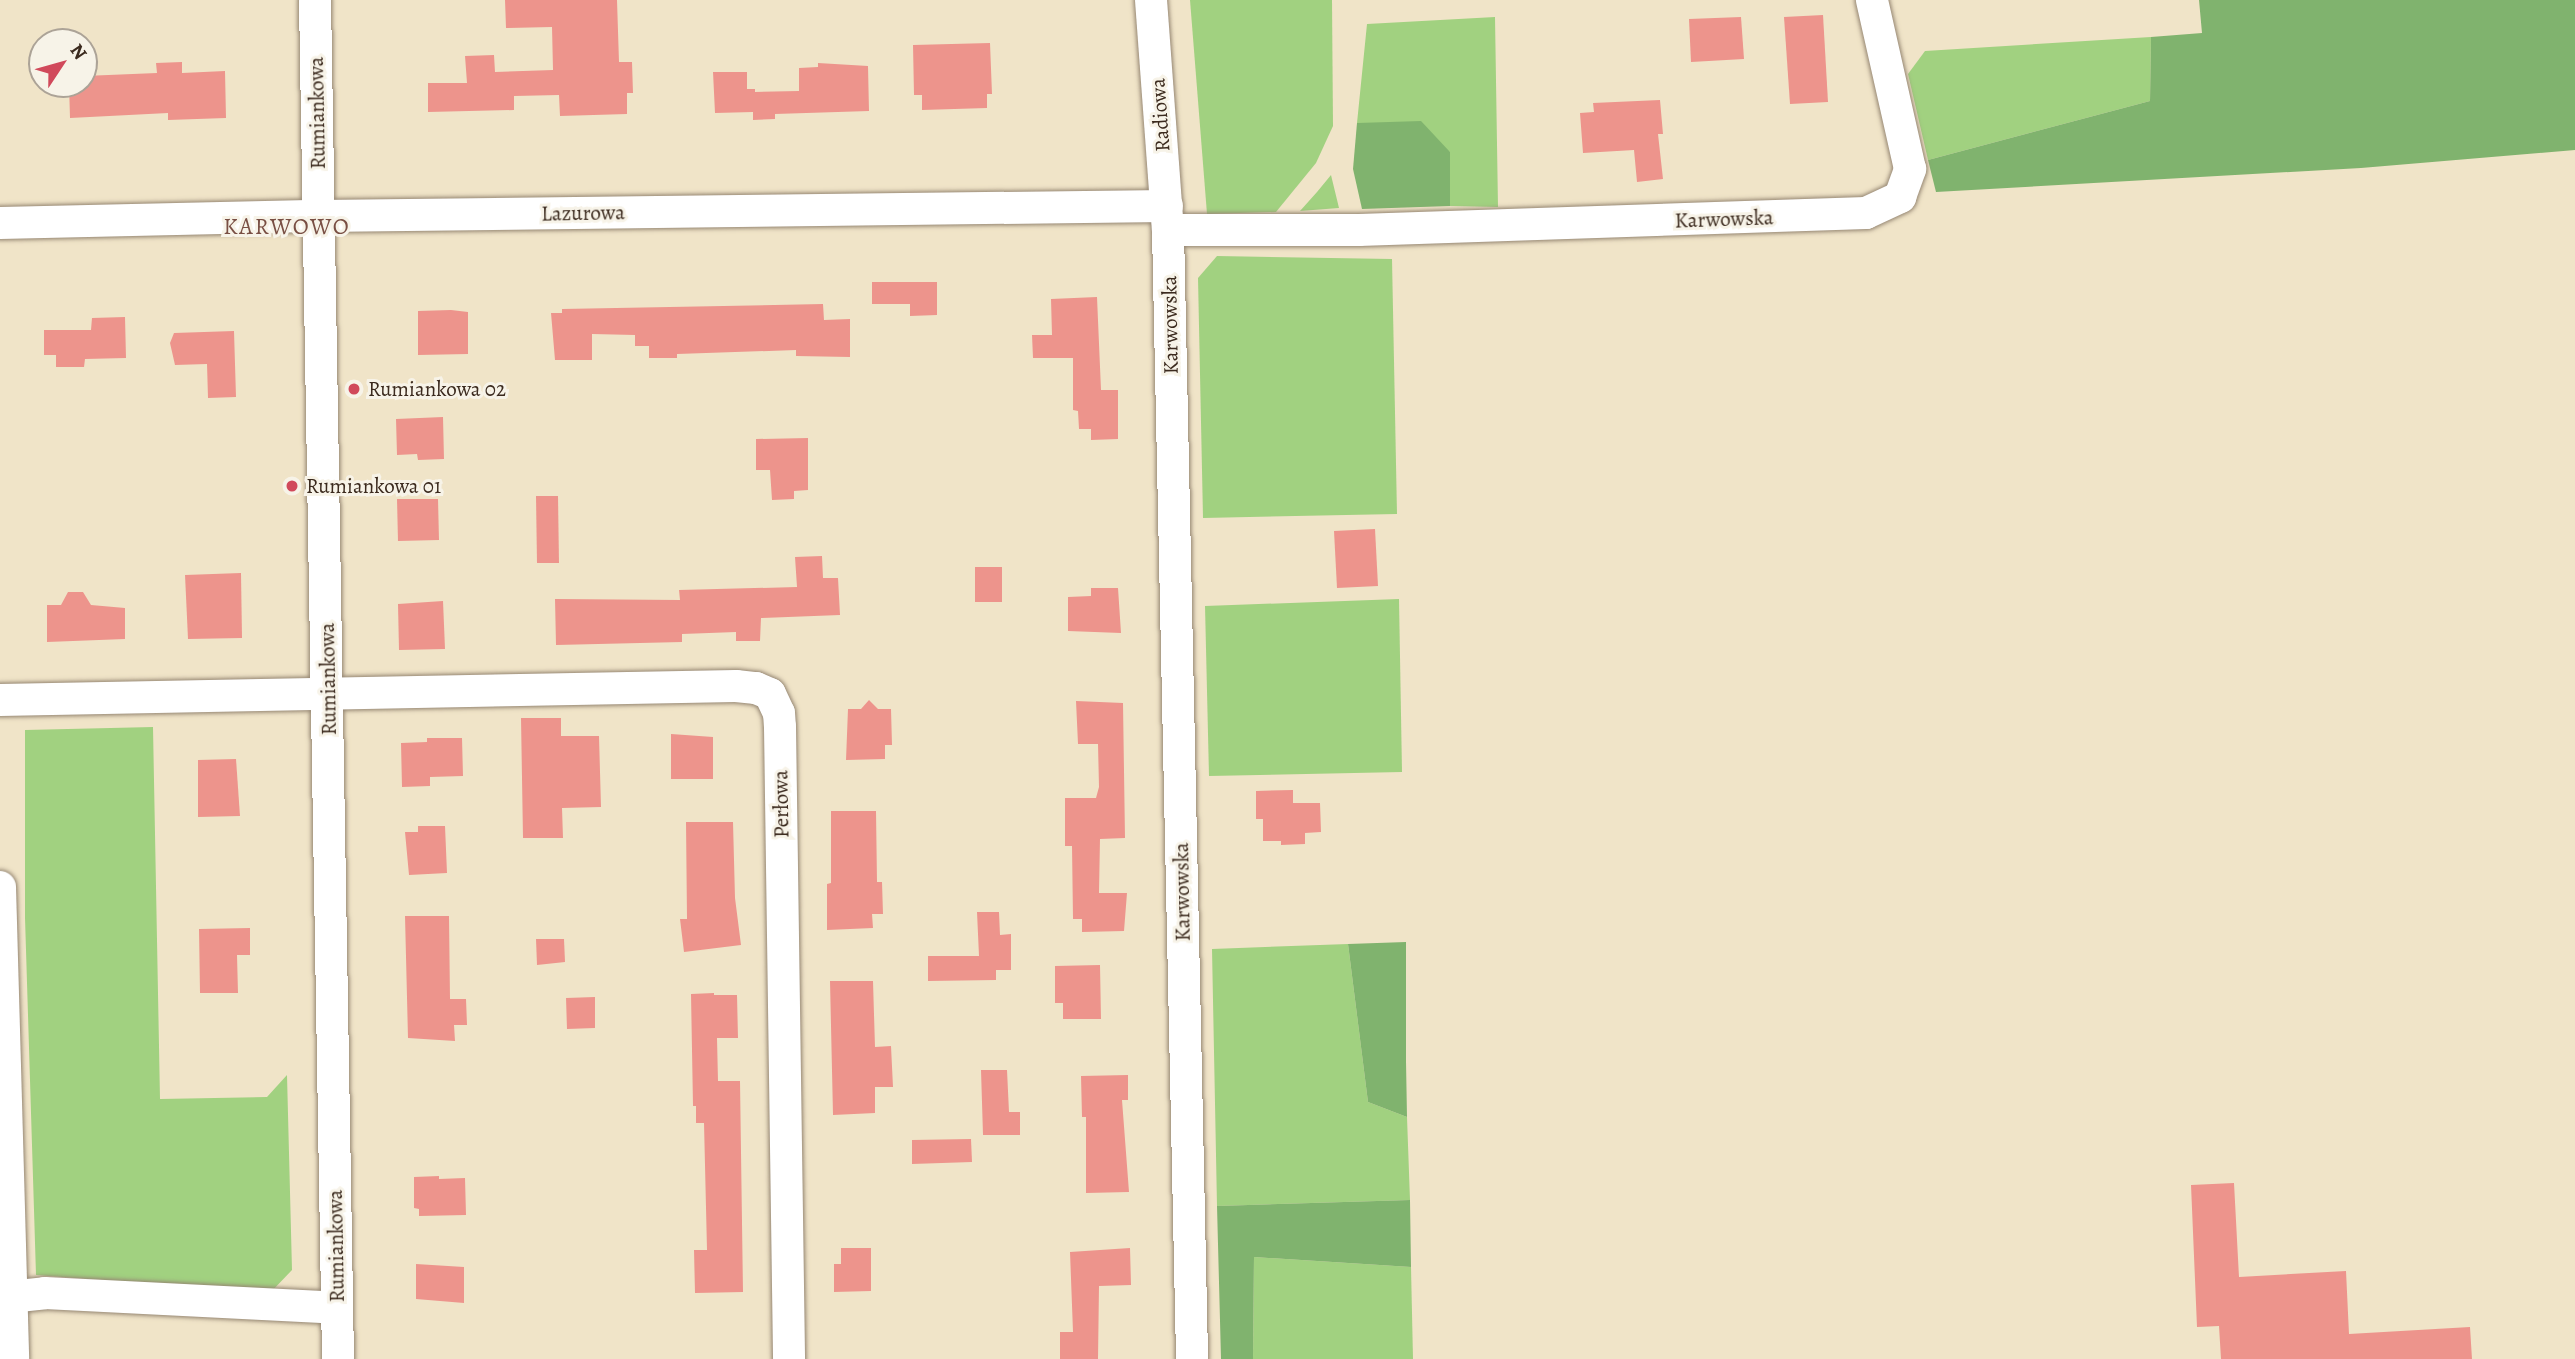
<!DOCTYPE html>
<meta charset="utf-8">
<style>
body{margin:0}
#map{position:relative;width:2575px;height:1359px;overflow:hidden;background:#f0e4c8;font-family:Alegreya,serif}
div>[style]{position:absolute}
.green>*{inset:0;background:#a1d180}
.forest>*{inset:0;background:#80b36e}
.building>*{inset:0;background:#ed948c}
.roads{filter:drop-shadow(0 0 2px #968773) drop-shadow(0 0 2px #968773)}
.street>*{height:32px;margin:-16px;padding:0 16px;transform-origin:16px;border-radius:16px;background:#fff}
.dots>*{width:19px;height:19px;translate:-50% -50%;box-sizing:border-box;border:4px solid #f7f3e8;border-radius:50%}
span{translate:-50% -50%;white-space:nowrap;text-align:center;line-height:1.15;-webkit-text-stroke:6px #f7f3e8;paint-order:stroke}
.street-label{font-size:21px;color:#3b2a1e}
.poi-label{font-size:21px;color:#3b2a1e}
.left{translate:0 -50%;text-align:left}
.neighbourhood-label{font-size:23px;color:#794f44;letter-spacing:2px}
.north{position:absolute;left:28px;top:28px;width:70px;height:70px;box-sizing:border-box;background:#f7f3e8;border:2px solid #aca397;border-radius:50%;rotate:54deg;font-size:19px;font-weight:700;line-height:28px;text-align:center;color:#3b2a1e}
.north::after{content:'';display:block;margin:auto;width:24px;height:32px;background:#d1495b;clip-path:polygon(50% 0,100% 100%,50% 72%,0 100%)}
</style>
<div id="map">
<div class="green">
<i style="clip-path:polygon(1190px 0,1332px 0,1333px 126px,1316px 163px,1276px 212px,1207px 214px)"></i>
<i style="clip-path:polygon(1495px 17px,1498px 207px,1450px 206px,1450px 152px,1357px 123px,1367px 24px)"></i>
<i style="clip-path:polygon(2151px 37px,2150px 101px,1928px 160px,1908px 74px,1925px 51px)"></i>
<i style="clip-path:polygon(1331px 175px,1339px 208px,1300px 211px,1317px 192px)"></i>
<i style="clip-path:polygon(1217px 256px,1392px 259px,1397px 514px,1203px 518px,1198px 278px)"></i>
<i style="clip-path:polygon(1399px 599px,1402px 772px,1209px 776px,1205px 606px)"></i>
<i style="clip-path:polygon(153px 727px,160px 1099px,267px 1097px,287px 1075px,292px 1270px,270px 1293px,36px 1275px,25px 918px,25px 730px)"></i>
<i style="clip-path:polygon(1348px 944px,1368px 1102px,1407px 1117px,1410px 1200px,1217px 1206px,1212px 949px)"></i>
<i style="clip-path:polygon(1254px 1257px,1411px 1267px,1413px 1359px,1253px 1359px)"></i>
</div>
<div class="forest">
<i style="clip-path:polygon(2199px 0,2575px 0,2575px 150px,2361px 168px,1936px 192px,1928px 160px,2150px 101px,2151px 37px,2202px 33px)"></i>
<i style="clip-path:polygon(1421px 121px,1450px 152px,1450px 206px,1362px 209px,1353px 169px,1357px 123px)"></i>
<i style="clip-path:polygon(1406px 942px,1406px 1061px,1407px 1117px,1368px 1102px,1348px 944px)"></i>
<i style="clip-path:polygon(1410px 1200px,1411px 1267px,1254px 1257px,1253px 1359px,1221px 1359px,1217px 1206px)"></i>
</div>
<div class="building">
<i style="clip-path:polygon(505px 0,617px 0,619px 62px,632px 62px,633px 93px,627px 93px,627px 114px,560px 116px,559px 95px,514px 96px,514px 110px,428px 112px,428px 83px,467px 83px,465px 56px,494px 55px,495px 72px,553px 70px,552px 27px,506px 28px)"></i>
<i style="clip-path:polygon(1823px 15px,1828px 102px,1790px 104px,1784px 17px)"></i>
<i style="clip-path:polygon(1741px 17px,1744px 59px,1691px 62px,1689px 19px)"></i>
<i style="clip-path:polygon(990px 43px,992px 94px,987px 94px,987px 108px,922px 110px,922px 95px,914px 95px,913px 45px)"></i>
<i style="clip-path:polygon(182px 62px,182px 73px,225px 71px,226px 118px,168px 120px,168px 113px,70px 118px,69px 84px,84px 84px,84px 76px,157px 73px,156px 63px)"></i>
<i style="clip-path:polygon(818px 63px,868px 66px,869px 111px,775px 114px,775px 119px,753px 120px,753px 112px,715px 113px,713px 72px,747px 72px,747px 89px,755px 89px,755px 92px,799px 91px,799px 68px,818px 67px)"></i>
<i style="clip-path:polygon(1660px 100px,1663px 134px,1658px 134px,1663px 179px,1637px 182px,1634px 150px,1583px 153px,1580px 113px,1594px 112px,1593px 103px)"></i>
<i style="clip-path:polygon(872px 282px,937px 282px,937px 315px,910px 316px,910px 304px,872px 304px)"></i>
<i style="clip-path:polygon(1097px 297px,1101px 390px,1118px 390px,1118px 439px,1091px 440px,1091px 429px,1079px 429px,1078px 411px,1073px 410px,1073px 358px,1033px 358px,1032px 335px,1052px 335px,1051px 299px)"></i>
<i style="clip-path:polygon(823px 304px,824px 320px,850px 319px,850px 357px,796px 356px,796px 350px,677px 354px,677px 358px,649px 358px,649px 346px,635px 346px,635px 335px,592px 334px,592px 360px,555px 360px,551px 313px,562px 313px,562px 309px)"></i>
<i style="clip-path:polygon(451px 310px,468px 312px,468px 354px,418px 355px,418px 311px)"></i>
<i style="clip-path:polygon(125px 317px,126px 358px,85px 359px,84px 367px,56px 367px,56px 355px,44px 355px,44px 330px,91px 330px,92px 318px)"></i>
<i style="clip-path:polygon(234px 331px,236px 397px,208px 398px,207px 364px,175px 365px,170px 343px,174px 333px)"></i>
<i style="clip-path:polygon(443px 417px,444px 459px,418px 460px,417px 454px,397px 455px,396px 419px)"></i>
<i style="clip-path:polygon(808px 438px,808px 490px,794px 491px,794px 499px,772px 500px,770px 470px,756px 470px,756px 439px)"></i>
<i style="clip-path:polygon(536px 496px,558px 496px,559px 563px,537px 563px)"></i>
<i style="clip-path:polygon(397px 499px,438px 499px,439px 540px,398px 541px)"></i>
<i style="clip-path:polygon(1375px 529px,1378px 586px,1337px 588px,1334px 531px)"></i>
<i style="clip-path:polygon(822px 556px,823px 578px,838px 578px,840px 615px,761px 618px,760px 641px,736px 641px,736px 632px,682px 634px,682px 642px,556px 645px,555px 599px,680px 600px,679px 590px,797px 587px,795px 557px)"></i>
<i style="clip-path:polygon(975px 567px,1002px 567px,1002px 602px,975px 602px)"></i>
<i style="clip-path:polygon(241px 573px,242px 638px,188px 639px,185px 575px)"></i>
<i style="clip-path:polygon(1091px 588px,1118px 588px,1121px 633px,1068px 631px,1068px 597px,1091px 596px)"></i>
<i style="clip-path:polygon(68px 592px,83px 592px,91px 605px,125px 608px,125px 639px,47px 642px,47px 605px,61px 605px)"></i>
<i style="clip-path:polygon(443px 601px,445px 649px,399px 650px,398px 604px)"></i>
<i style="clip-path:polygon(869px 700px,878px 709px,891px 709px,892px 745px,885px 745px,885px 759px,846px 760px,848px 709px,861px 709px)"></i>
<i style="clip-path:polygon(1076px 701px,1123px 703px,1125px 838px,1100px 839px,1099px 893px,1127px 893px,1124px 931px,1082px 932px,1082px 919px,1073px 919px,1072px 846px,1065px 846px,1065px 798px,1096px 798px,1099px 787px,1098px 744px,1078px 744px)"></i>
<i style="clip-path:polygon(521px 718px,561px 718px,561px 736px,599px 736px,601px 807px,562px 808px,563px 838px,523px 838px)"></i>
<i style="clip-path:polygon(671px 734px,713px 737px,713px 779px,671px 779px)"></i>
<i style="clip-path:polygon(427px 738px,462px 738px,463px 776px,430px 777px,430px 786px,402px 787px,401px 743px,427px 742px)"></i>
<i style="clip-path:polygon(236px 759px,240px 816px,198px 817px,198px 760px)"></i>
<i style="clip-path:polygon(1293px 790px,1293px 803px,1320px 803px,1321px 832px,1305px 833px,1305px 844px,1281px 845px,1281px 841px,1263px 841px,1263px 819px,1256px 819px,1256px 791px)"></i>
<i style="clip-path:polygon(831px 811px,876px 811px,877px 882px,882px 882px,883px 914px,872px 914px,873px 928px,827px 930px,827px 884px,831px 883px)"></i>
<i style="clip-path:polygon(686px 822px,733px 822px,735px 898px,741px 945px,684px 952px,680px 919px,687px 919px)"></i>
<i style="clip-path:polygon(418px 826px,445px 826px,447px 873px,409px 875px,405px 832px,418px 832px)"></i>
<i style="clip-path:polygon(977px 912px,999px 912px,1000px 935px,1011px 934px,1011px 970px,996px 970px,996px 980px,928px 981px,928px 956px,979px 956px)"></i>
<i style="clip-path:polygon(405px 916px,449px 916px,450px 999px,466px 999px,467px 1025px,454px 1025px,455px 1041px,408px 1038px)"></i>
<i style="clip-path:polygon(250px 928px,250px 955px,237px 955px,238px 993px,200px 993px,199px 929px)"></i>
<i style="clip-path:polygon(536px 939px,564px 939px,565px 962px,537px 965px)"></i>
<i style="clip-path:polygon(1100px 965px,1101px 1019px,1063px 1019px,1063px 1003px,1055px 1003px,1055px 966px)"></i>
<i style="clip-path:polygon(830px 981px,873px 981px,875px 1047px,891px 1046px,893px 1087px,875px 1087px,875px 1113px,833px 1115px)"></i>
<i style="clip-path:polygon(714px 993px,714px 995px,737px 995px,738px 1038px,717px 1038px,718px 1081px,740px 1081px,743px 1292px,695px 1293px,694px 1250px,707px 1250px,704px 1123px,696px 1123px,696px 1106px,693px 1106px,691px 994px)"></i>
<i style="clip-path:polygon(595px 997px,595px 1028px,567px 1029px,566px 998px)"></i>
<i style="clip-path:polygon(981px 1070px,1007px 1070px,1009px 1112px,1020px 1112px,1020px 1135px,983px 1135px)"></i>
<i style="clip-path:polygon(1128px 1075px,1128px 1100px,1122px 1100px,1129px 1192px,1086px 1193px,1086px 1117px,1082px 1117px,1081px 1076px)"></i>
<i style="clip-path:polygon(971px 1139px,972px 1162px,912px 1164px,912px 1140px)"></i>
<i style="clip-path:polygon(439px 1176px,439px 1179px,465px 1178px,466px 1215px,419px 1216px,419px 1209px,414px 1208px,414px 1177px)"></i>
<i style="clip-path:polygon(2234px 1183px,2239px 1277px,2346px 1271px,2349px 1334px,2470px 1327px,2472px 1359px,2221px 1359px,2219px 1326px,2197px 1327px,2191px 1185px)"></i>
<i style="clip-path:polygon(841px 1248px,871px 1248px,871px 1291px,834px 1292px,834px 1264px,841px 1264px)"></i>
<i style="clip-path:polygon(1130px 1248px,1131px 1285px,1099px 1286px,1098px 1359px,1060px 1359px,1060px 1332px,1073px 1332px,1070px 1252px)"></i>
<i style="clip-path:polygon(416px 1264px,464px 1267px,464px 1303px,416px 1299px)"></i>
</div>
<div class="roads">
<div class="street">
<i style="left:315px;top:0;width:1359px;rotate:89.03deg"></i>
<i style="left:1151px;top:0;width:231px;rotate:85.8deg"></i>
<i style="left:1168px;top:230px;width:1129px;rotate:88.78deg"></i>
<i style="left:0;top:223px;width:320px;rotate:-1.3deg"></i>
<i style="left:320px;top:216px;width:847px;rotate:-0.68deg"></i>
<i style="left:1168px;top:230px;width:191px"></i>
<i style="left:1359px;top:230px;width:507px;rotate:-1.92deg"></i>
<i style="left:1866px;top:213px;width:38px;rotate:-25deg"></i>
<i style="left:1900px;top:197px;width:30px;rotate:-70deg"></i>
<i style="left:1910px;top:169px;width:173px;rotate:-102.7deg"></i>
<i style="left:0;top:700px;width:736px;rotate:-1.09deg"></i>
<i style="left:736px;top:686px;width:20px;rotate:6deg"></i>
<i style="left:756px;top:688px;width:15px;rotate:23deg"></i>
<i style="left:770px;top:694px;width:21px;rotate:65deg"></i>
<i style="left:779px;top:713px;width:14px;rotate:86deg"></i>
<i style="left:780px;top:727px;width:632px;rotate:89.18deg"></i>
<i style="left:0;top:887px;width:472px;rotate:88.4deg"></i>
<i style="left:9px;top:1297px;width:36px;rotate:-6deg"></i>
<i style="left:45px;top:1293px;width:292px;rotate:2.9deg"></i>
</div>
</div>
<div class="dots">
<i style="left:354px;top:389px;background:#d1495b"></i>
<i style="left:292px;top:486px;background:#d1495b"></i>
</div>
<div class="street-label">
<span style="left:317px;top:113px;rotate:-91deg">Rumiankowa</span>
<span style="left:1160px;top:115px;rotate:-94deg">Radiowa</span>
<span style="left:583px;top:213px;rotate:-1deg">Lazurowa</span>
<span style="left:1724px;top:219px;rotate:-2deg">Karwowska</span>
<span style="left:1170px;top:325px;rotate:-91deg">Karwowska</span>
<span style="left:328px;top:679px;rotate:-91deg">Rumiankowa</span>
<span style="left:781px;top:804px;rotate:-91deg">Perłowa</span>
<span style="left:1182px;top:892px;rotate:-91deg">Karwowska</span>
<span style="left:336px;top:1246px;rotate:-91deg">Rumiankowa</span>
</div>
<div class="poi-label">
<span class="left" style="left:368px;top:389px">Rumiankowa 02</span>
<span class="left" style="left:306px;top:486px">Rumiankowa 01</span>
</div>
<div class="neighbourhood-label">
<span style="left:287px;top:227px">KARWOWO</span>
</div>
<div class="north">N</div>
</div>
